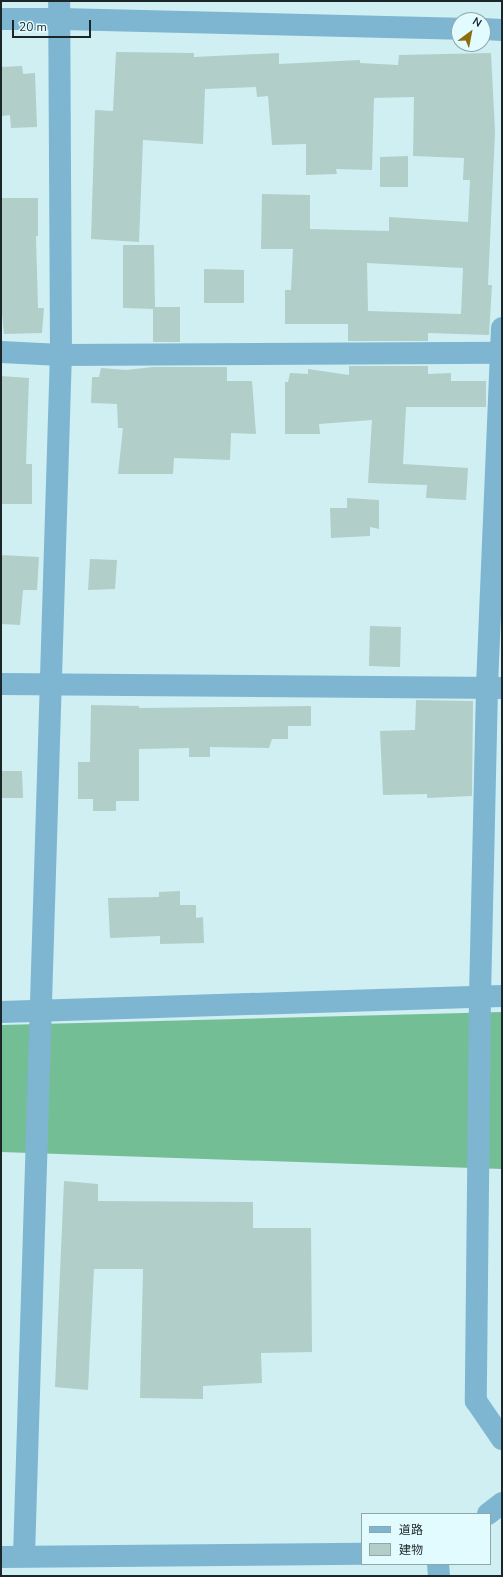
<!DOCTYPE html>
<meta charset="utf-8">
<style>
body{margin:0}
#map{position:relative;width:503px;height:1577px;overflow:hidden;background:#d0eff3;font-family:"Nunito Sans","Noto Sans JP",sans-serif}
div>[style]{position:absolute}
.forest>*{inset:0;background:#74be95}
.building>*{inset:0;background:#b1cec9}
.minor>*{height:22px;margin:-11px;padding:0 11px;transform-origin:11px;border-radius:11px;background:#7eb6d1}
span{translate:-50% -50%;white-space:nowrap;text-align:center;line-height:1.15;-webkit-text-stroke:3px #e2fbfe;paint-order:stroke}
.frame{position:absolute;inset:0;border:2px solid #1a2628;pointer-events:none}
.legend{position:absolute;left:361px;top:1513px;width:130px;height:52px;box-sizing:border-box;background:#e2fbfe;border:1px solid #92a6a8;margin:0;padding:5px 7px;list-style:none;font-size:12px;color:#1a2628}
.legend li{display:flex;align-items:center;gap:8px;height:20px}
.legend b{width:20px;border:1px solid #92a6a8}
.north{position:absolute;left:451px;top:12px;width:40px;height:40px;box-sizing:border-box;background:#e2fbfe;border:1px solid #92a6a8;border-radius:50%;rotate:32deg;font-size:11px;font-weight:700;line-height:16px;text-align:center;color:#1a2628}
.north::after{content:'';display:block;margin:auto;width:14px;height:18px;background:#8c6d10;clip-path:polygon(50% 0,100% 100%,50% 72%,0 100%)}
.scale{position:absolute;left:12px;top:20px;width:79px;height:18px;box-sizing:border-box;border:2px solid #1a2628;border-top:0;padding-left:5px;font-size:12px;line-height:14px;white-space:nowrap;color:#1a2628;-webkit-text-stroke:3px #e2fbfe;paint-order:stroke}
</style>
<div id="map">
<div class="forest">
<i style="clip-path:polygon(502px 1012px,502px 1169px,1px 1152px,1px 1025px)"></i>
</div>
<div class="building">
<i style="clip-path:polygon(evenodd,116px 52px,194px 53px,194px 57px,279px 53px,279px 64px,360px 60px,360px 63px,398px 65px,399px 55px,491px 53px,495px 132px,488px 285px,492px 285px,489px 335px,428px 333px,428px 341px,348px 341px,348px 324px,285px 324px,285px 290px,291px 290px,293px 249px,261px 249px,262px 194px,310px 195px,310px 229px,389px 231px,389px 217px,468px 222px,470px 180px,463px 180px,464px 158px,413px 156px,414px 97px,374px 98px,372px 170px,336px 169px,337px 174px,306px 175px,306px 144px,272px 145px,268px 96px,257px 97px,256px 87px,205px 89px,203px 144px,143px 140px,139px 242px,91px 239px,95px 110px,113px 111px,116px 52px,367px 263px,463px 268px,461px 314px,368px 311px,367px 263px)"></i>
<i style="clip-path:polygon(22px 66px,23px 74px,35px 73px,37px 127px,11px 128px,10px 115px,1px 116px,1px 67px)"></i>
<i style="clip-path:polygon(408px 156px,408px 187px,380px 187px,380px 157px)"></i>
<i style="clip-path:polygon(1px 198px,38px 198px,38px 236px,36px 236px,38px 308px,44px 308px,42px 333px,4px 334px,1px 303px)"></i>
<i style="clip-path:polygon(123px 245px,154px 245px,155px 307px,180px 307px,180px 342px,153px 342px,153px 309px,123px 308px)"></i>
<i style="clip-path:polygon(204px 269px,244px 270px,244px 303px,204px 303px)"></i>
<i style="clip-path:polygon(349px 366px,428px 366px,428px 374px,451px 373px,451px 381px,486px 381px,486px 407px,406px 407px,403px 464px,468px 468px,466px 500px,426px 498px,427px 485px,368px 483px,372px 420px,319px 424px,320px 434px,285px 434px,285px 382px,288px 382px,290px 373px,308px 374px,308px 369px,349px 375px)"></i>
<i style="clip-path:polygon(153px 367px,227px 367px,227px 381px,252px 381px,256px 434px,231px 433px,230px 460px,174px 458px,173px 474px,118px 474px,123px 428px,118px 428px,117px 404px,91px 403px,92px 377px,99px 377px,101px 368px,126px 370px)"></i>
<i style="clip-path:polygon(1px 376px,29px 378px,26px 464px,32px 464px,32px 504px,1px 504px)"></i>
<i style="clip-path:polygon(347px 498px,379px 500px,379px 529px,370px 527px,370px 536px,331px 538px,330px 508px,347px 508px)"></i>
<i style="clip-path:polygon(1px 555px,39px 557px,37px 590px,23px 590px,20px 625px,1px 624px)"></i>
<i style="clip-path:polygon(90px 559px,117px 560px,115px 589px,88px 590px)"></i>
<i style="clip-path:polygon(370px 626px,401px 627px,400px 667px,369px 666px)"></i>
<i style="clip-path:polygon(416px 700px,473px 701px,472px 796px,427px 798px,427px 794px,383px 795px,380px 731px,415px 730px)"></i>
<i style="clip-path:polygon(91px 705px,139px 706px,139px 708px,311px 706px,311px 726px,288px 726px,288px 739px,272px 739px,269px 748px,210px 747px,210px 757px,189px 757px,189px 748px,139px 749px,139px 801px,116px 801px,116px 811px,93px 811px,93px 799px,78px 799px,78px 762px,90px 762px)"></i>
<i style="clip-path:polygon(1px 771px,22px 771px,23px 798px,1px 798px)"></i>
<i style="clip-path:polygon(180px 891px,180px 905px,196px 905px,196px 918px,203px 917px,204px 943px,160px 944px,160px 936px,110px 938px,108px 898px,159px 897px,159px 892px)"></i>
<i style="clip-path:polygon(64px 1181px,98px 1184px,98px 1201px,253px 1202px,253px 1228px,311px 1228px,312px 1352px,261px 1353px,262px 1383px,203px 1386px,203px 1399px,140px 1398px,143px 1269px,94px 1269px,88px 1390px,55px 1387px)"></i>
</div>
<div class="minor">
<i style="left:1px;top:19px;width:60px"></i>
<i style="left:61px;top:19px;width:398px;rotate:1.4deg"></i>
<i style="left:483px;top:29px;width:19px;rotate:3deg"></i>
<i style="left:502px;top:328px;width:360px;rotate:92.4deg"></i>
<i style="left:487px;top:688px;width:308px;rotate:91.3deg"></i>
<i style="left:480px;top:996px;width:405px;rotate:90.6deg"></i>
<i style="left:476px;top:1401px;width:46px;rotate:55.6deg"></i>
<i style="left:1px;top:352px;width:60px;rotate:2.9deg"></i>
<i style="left:61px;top:355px;width:441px;rotate:-0.3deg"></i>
<i style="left:1px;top:684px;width:501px;rotate:0.46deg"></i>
<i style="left:1px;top:1012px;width:501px;rotate:-1.83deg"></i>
<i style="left:488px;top:1514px;width:18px;rotate:-38deg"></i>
<i style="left:24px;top:1556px;width:1202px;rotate:-88.24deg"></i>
<i style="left:61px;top:355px;width:354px;rotate:-90.3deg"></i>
<i style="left:1px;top:1557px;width:361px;rotate:-0.5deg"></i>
<i style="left:438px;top:1564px;width:12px;rotate:85deg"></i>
</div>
<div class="frame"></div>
<ul class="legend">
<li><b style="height:5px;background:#7eb6d1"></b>道路</li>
<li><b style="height:11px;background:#b1cec9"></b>建物</li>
</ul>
<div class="north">N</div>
<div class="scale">20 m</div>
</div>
